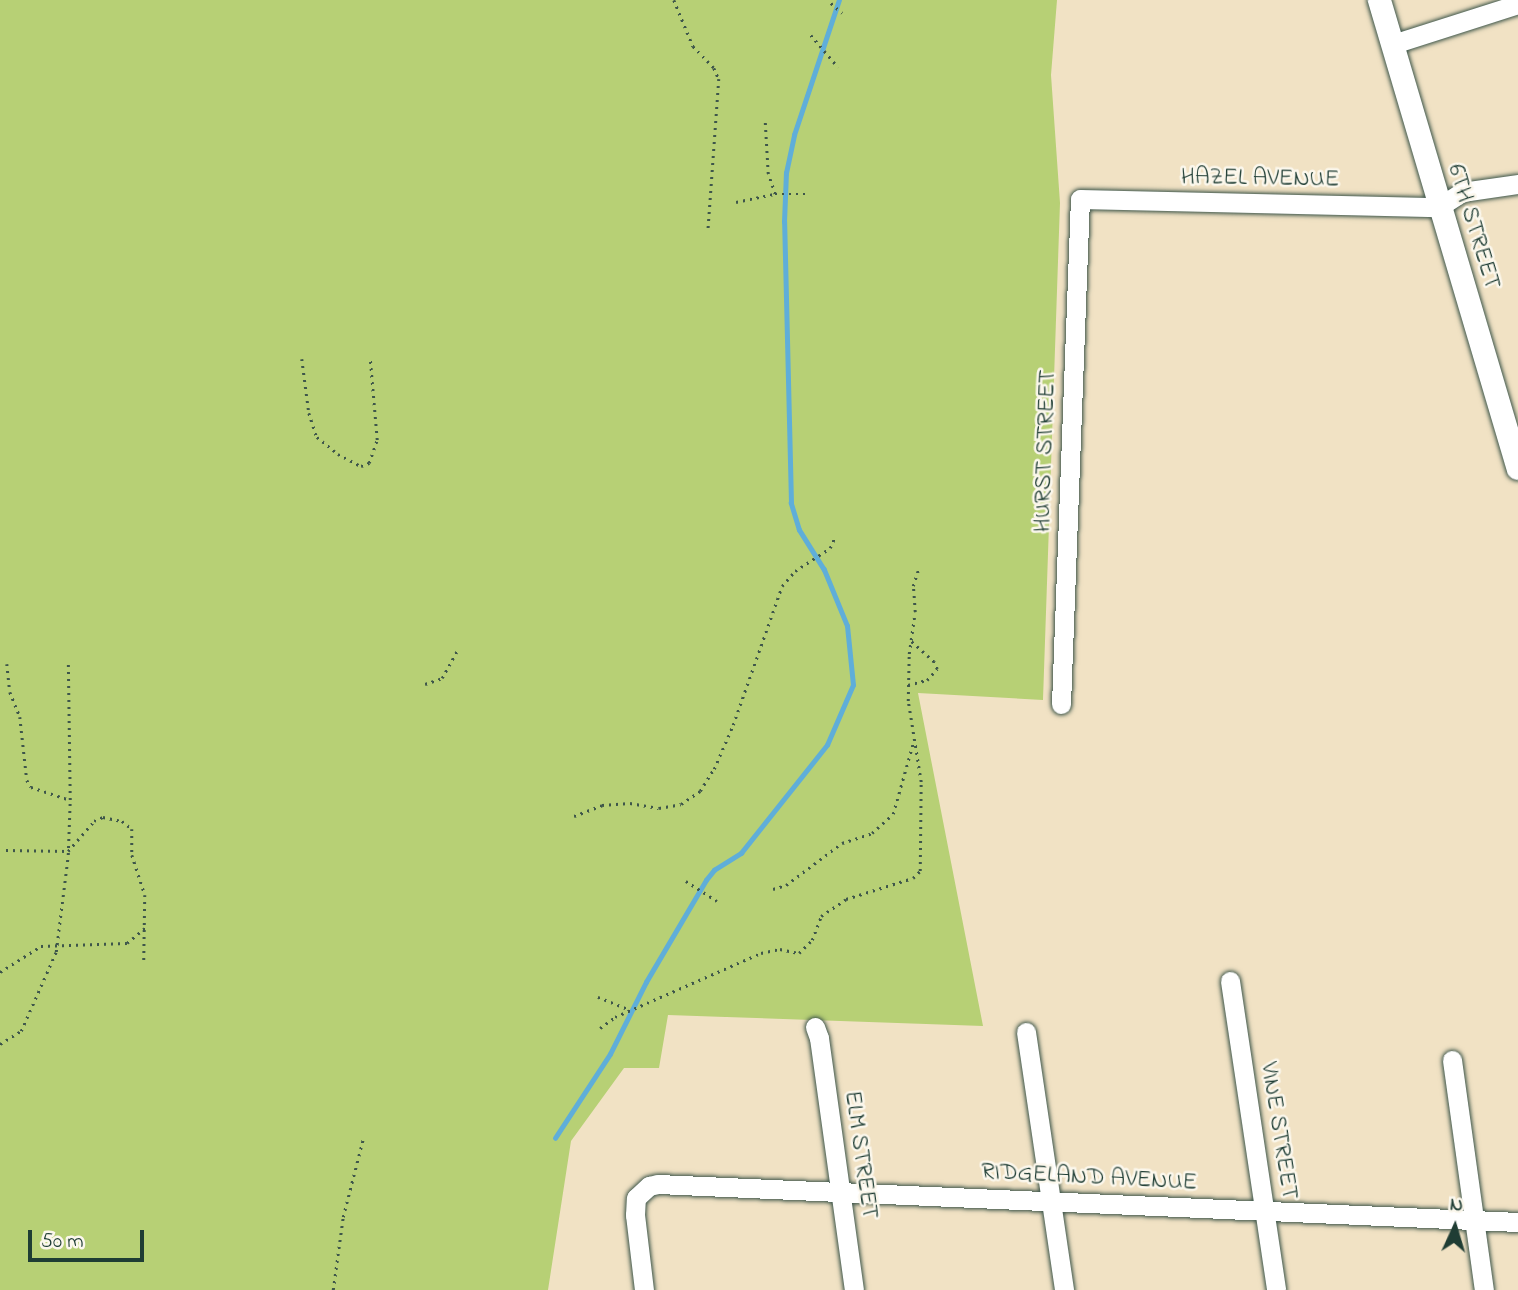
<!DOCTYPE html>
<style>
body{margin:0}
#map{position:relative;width:1518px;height:1290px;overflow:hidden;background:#f1e2c4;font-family:"Indie Flower",sans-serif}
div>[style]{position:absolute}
.green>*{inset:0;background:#b7d075}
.stream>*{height:4.5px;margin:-2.25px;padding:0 2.25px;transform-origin:2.25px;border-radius:2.25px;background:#5faed9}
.path>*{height:2.5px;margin-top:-1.25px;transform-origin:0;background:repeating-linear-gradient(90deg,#3e564a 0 2px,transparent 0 7px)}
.roads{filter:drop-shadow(0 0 2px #3e564a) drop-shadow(0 0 2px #3e564a)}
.minor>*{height:19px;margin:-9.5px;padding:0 9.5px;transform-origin:9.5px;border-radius:9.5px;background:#fff}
.tertiary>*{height:23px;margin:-11.5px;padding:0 11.5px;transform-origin:11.5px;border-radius:11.5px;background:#fff}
span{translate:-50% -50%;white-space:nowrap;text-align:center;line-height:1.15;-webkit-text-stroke:5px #fbf7ec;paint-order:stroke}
.street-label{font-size:24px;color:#1f3d34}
.north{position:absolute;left:1420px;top:1192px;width:70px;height:70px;-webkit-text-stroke:5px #fbf7ec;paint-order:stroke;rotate:4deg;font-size:19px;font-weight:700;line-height:28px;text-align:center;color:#1f3d34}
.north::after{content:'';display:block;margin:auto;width:24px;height:32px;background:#1f3d34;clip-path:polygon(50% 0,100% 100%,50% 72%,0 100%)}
.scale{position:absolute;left:28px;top:1230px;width:116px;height:32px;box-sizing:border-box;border:4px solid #1f3d34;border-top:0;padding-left:9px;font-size:21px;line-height:24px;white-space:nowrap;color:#1f3d34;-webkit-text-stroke:5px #fbf7ec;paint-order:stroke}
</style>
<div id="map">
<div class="green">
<i style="clip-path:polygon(0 0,1057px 0,1051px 75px,1060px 203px,1043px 700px,918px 693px,983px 1026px,668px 1015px,659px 1068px,624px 1068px,571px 1141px,548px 1290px,0 1290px)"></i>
</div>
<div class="stream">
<i style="left:555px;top:1138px;width:100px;rotate:-56.8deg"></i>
<i style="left:610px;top:1054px;width:80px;rotate:-63.4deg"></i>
<i style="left:646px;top:982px;width:118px;rotate:-59.5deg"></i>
<i style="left:706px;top:880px;width:13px;rotate:-51deg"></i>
<i style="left:714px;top:870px;width:32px;rotate:-32deg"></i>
<i style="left:741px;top:853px;width:138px;rotate:-51.5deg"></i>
<i style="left:827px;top:745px;width:65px;rotate:-66.6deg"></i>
<i style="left:853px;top:685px;width:59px;rotate:-95.8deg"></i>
<i style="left:847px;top:626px;width:61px;rotate:-112.3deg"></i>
<i style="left:824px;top:570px;width:47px;rotate:-122deg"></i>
<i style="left:799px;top:530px;width:28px;rotate:-107deg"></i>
<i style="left:791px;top:503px;width:281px;rotate:-91.4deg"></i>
<i style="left:784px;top:222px;width:49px;rotate:-87.7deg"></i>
<i style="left:786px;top:173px;width:39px;rotate:-78deg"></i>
<i style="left:794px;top:135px;width:142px;rotate:-71.6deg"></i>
</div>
<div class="path">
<i style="left:674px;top:0;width:50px;rotate:67.6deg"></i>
<i style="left:693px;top:46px;width:30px;rotate:46deg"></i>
<i style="left:714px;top:68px;width:12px;rotate:66deg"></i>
<i style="left:719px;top:79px;width:154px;rotate:94.1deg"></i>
<i style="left:831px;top:3px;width:15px;rotate:42deg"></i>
<i style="left:811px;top:35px;width:42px;rotate:49.8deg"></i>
<i style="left:775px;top:194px;width:31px"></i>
<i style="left:736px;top:202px;width:40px;rotate:-12deg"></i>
<i style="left:775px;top:194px;width:21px;rotate:-109deg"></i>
<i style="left:768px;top:174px;width:52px;rotate:-93.3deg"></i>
<i style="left:302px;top:359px;width:54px;rotate:82.6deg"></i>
<i style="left:309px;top:413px;width:25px;rotate:72deg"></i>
<i style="left:317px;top:437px;width:27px;rotate:39deg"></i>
<i style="left:338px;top:454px;width:26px;rotate:28deg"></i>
<i style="left:361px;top:466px;width:9px;rotate:-21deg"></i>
<i style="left:369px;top:463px;width:24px;rotate:-71deg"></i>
<i style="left:377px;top:440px;width:81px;rotate:-94.9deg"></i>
<i style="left:7px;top:664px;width:28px;rotate:84deg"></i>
<i style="left:10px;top:692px;width:27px;rotate:68deg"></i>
<i style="left:20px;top:717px;width:63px;rotate:83.7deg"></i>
<i style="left:27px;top:780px;width:8px;rotate:60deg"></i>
<i style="left:31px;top:787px;width:41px;rotate:18.4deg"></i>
<i style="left:70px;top:800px;width:136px;rotate:-90.8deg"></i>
<i style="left:425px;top:684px;width:18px;rotate:-19deg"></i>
<i style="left:442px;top:678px;width:33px;rotate:-61deg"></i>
<i style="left:908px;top:685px;width:20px;rotate:-15deg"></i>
<i style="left:927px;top:680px;width:15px;rotate:-48deg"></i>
<i style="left:937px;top:669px;width:8px;rotate:-113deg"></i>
<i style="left:934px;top:662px;width:31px;rotate:-138deg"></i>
<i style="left:574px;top:816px;width:30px;rotate:-21deg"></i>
<i style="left:602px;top:805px;width:28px;rotate:-4deg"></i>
<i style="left:630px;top:803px;width:29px;rotate:10deg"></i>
<i style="left:659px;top:808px;width:22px;rotate:-10deg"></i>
<i style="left:681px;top:804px;width:23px;rotate:-34deg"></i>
<i style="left:700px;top:791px;width:26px;rotate:-58deg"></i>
<i style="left:714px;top:769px;width:48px;rotate:-66.6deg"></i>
<i style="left:733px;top:725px;width:147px;rotate:-70.6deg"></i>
<i style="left:782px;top:586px;width:20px;rotate:-49deg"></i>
<i style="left:795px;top:571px;width:42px;rotate:-33.3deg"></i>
<i style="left:830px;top:548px;width:12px;rotate:-66deg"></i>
<i style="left:6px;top:850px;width:62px;rotate:0.9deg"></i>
<i style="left:68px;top:851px;width:40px;rotate:-49deg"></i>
<i style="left:94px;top:821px;width:10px;rotate:-24deg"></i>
<i style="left:103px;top:817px;width:19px;rotate:12deg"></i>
<i style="left:122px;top:821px;width:13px;rotate:39deg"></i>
<i style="left:132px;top:829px;width:26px;rotate:90deg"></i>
<i style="left:132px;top:855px;width:42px;rotate:72deg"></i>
<i style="left:145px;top:895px;width:67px;rotate:90.9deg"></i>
<i style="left:686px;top:881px;width:37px;rotate:33deg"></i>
<i style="left:773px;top:889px;width:14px;rotate:-17deg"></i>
<i style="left:786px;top:885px;width:70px;rotate:-36.9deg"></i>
<i style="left:842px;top:843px;width:32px;rotate:-18deg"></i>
<i style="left:872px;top:833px;width:28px;rotate:-42deg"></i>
<i style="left:893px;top:814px;width:77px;rotate:-74.2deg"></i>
<i style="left:0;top:972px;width:49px;rotate:-32.4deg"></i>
<i style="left:41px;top:946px;width:86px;rotate:-2deg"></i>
<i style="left:127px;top:943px;width:25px;rotate:-40deg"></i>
<i style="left:598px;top:997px;width:32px;rotate:22deg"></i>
<i style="left:600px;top:1028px;width:19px;rotate:-36deg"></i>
<i style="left:615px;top:1017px;width:159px;rotate:-23.7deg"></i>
<i style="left:761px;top:953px;width:19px;rotate:-12deg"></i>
<i style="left:780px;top:949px;width:19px;rotate:12deg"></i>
<i style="left:799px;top:953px;width:18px;rotate:-45deg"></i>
<i style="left:812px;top:940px;width:26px;rotate:-69deg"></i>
<i style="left:821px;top:916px;width:30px;rotate:-34deg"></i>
<i style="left:846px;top:899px;width:70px;rotate:-17.4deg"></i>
<i style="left:913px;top:878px;width:10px;rotate:-45deg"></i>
<i style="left:920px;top:871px;width:89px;rotate:-89.4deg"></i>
<i style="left:921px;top:782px;width:82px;rotate:-99.1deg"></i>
<i style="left:908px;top:701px;width:47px;rotate:-88.8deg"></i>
<i style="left:909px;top:654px;width:42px;rotate:-81.9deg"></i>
<i style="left:915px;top:612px;width:26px;rotate:-94deg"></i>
<i style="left:913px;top:586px;width:19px;rotate:-72deg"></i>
<i style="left:0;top:1044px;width:25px;rotate:-32deg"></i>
<i style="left:21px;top:1031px;width:86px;rotate:-66.1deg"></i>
<i style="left:56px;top:952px;width:98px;rotate:-82.9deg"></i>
<i style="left:68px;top:855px;width:54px;rotate:-87.9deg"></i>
<i style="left:333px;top:1290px;width:74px;rotate:-82.2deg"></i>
<i style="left:343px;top:1217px;width:81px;rotate:-75.6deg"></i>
</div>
<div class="roads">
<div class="minor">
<i style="left:1393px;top:44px;width:131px;rotate:-17.7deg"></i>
<i style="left:1061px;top:704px;width:505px;rotate:-87.85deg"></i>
<i style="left:1080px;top:199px;width:359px;rotate:1.3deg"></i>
<i style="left:1439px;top:207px;width:27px;rotate:-33deg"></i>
<i style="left:1462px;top:192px;width:57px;rotate:-8.1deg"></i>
<i style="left:1230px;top:981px;width:312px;rotate:81.5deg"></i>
<i style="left:815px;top:1027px;width:12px;rotate:70deg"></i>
<i style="left:819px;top:1038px;width:254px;rotate:82.1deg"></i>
<i style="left:1026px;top:1032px;width:261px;rotate:81.6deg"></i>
<i style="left:1452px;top:1060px;width:232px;rotate:82.1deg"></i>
<i style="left:644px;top:1290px;width:76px;rotate:-96.8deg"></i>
<i style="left:635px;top:1215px;width:17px;rotate:-87deg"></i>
<i style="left:636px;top:1198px;width:18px;rotate:-43deg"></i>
<i style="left:649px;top:1186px;width:9px;rotate:-13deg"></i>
<i style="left:658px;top:1184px;width:861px;rotate:2.53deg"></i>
</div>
<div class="tertiary">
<i style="left:1379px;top:0;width:488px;rotate:73.5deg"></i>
</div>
</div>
<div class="street-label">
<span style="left:1260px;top:179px;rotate:1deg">HAZEL AVENUE</span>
<span style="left:1473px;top:227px;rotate:73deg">6TH STREET</span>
<span style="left:1046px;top:451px;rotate:-88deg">HURST STREET</span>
<span style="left:1278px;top:1131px;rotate:81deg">VINE STREET</span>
<span style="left:860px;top:1155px;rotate:82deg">ELM STREET</span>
<span style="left:1089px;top:1178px;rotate:3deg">RIDGELAND AVENUE</span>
</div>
<div class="north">N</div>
<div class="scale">50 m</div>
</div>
